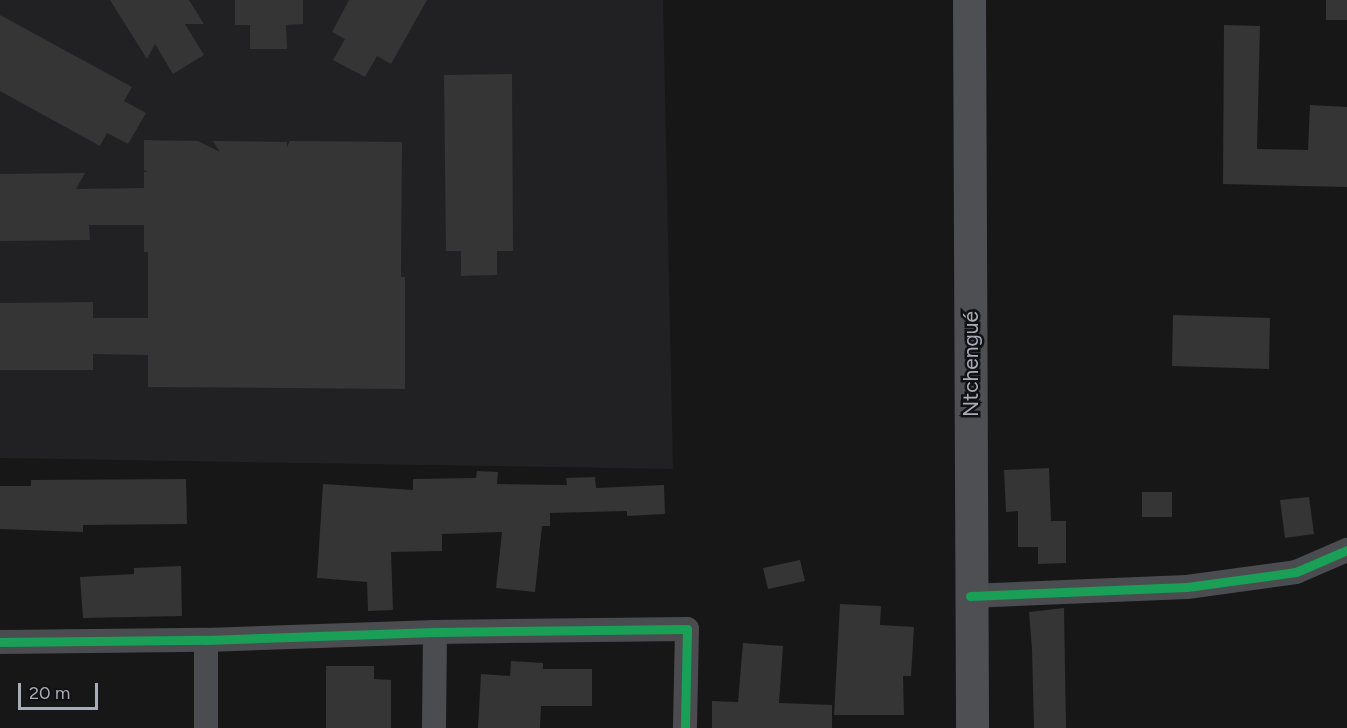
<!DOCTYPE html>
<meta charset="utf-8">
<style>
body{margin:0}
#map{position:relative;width:1347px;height:728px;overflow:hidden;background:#171717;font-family:Figtree,sans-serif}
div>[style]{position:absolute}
.built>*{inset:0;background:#212123}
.building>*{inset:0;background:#353536}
.street>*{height:24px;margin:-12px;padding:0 12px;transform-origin:12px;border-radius:12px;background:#4b4c50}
.primary>*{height:33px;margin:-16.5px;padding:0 16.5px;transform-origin:16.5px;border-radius:16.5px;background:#4d4f52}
.cycleway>*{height:9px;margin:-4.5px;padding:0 4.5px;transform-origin:4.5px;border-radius:4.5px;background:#1a9f57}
span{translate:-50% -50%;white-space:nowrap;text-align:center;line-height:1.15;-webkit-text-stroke:5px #111113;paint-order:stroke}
.street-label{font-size:21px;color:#a8adb8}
.scale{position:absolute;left:18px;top:683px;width:80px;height:27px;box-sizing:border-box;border:3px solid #a8adb8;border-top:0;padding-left:8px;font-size:18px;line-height:21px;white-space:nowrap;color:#a8adb8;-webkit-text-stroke:4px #111113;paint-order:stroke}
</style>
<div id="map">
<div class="built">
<i style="clip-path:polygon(0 0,663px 0,673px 469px,0 458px)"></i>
</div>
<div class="building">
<i style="clip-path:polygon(110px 0,189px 0,204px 24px,185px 24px,204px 55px,173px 74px,155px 44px,147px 59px)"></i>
<i style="clip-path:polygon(235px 0,303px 0,303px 24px,286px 25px,287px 49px,250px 49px,250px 25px,235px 25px)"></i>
<i style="clip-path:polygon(349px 0,427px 0,391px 64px,377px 56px,365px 77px,333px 60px,345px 39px,332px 32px)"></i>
<i style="clip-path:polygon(1326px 0,1347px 0,1347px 20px,1326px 20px)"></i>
<i style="clip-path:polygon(0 15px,132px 87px,124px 101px,146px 113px,128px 144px,107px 133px,100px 146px,0 91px)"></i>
<i style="clip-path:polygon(1224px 25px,1260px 26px,1257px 149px,1308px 150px,1310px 105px,1347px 107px,1347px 187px,1223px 184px)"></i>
<i style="clip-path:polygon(512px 74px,513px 251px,497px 251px,497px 275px,461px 276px,461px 251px,446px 251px,444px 75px)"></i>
<i style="clip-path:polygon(144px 140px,198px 141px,220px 152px,213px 141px,287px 142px,287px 147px,290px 141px,402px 142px,401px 277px,405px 277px,405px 389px,148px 387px,148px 355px,93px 354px,93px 370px,0 370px,0 303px,93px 302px,93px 318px,148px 318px,148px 252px,144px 252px,144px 225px,89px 225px,90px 240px,0 241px,0 174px,85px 173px,76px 189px,144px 188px,144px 172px,148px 172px,144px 170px)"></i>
<i style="clip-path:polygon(1173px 315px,1270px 318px,1269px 369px,1172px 366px)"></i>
<i style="clip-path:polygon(1049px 468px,1051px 521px,1066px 521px,1066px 563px,1038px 564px,1038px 547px,1018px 547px,1018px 511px,1006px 512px,1004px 470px)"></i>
<i style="clip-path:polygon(477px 471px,498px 472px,497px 484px,567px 485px,566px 478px,595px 477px,596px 488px,664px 485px,665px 514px,627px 516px,627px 511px,550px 513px,550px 526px,542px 526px,535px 592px,496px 588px,502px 532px,442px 534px,442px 551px,391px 552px,393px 610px,368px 611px,367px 582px,317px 578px,323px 484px,413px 490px,413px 479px,476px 478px)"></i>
<i style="clip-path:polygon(186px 479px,187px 524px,83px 525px,83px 532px,0 529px,0 486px,31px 486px,31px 480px)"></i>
<i style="clip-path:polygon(1142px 492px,1172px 492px,1172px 517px,1142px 517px)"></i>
<i style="clip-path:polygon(1309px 497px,1314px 534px,1285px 538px,1280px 500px)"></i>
<i style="clip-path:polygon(800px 560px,805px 581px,768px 589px,763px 568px)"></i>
<i style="clip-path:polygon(181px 566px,182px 616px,83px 618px,80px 577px,134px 574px,134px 568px)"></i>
<i style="clip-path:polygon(840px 604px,881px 606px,880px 625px,914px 627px,911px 676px,903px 676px,904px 715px,834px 715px)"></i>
<i style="clip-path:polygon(1064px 608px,1066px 728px,1034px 728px,1032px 649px,1029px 612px)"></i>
<i style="clip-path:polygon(743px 643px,783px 646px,779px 703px,832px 705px,832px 728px,712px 728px,712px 701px,738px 702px)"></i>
<i style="clip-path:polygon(511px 661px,543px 663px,543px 669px,592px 669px,592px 706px,541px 706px,540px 728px,478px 728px,481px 674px,510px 676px)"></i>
<i style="clip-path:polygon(326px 666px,374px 666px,374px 679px,391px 680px,391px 728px,326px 728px)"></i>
</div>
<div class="street">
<i style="left:970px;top:596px;width:217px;rotate:-2.4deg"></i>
<i style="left:1187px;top:587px;width:110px;rotate:-7.8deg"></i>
<i style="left:1296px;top:572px;width:56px;rotate:-23.3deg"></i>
<i style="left:0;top:642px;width:206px;rotate:-0.6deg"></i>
<i style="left:206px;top:640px;width:229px;rotate:-2deg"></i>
<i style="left:435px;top:632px;width:252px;rotate:-0.7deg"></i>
<i style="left:687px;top:629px;width:99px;rotate:91.2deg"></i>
<i style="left:206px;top:728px;width:88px;rotate:-90deg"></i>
<i style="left:434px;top:728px;width:96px;rotate:-89.4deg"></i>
</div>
<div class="primary">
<i style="left:969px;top:0;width:728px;rotate:89.76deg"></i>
</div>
<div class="cycleway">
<i style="left:970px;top:596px;width:217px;rotate:-2.4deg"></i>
<i style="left:1187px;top:587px;width:110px;rotate:-7.8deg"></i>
<i style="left:1296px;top:572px;width:56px;rotate:-23.3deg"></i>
<i style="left:0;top:642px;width:206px;rotate:-0.6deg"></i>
<i style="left:206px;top:640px;width:229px;rotate:-2deg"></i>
<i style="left:435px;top:632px;width:252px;rotate:-0.7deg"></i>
<i style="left:687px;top:629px;width:99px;rotate:91.2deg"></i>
</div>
<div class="street-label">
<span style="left:971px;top:364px;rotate:-90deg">Ntchengué</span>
</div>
<div class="scale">20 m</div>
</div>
